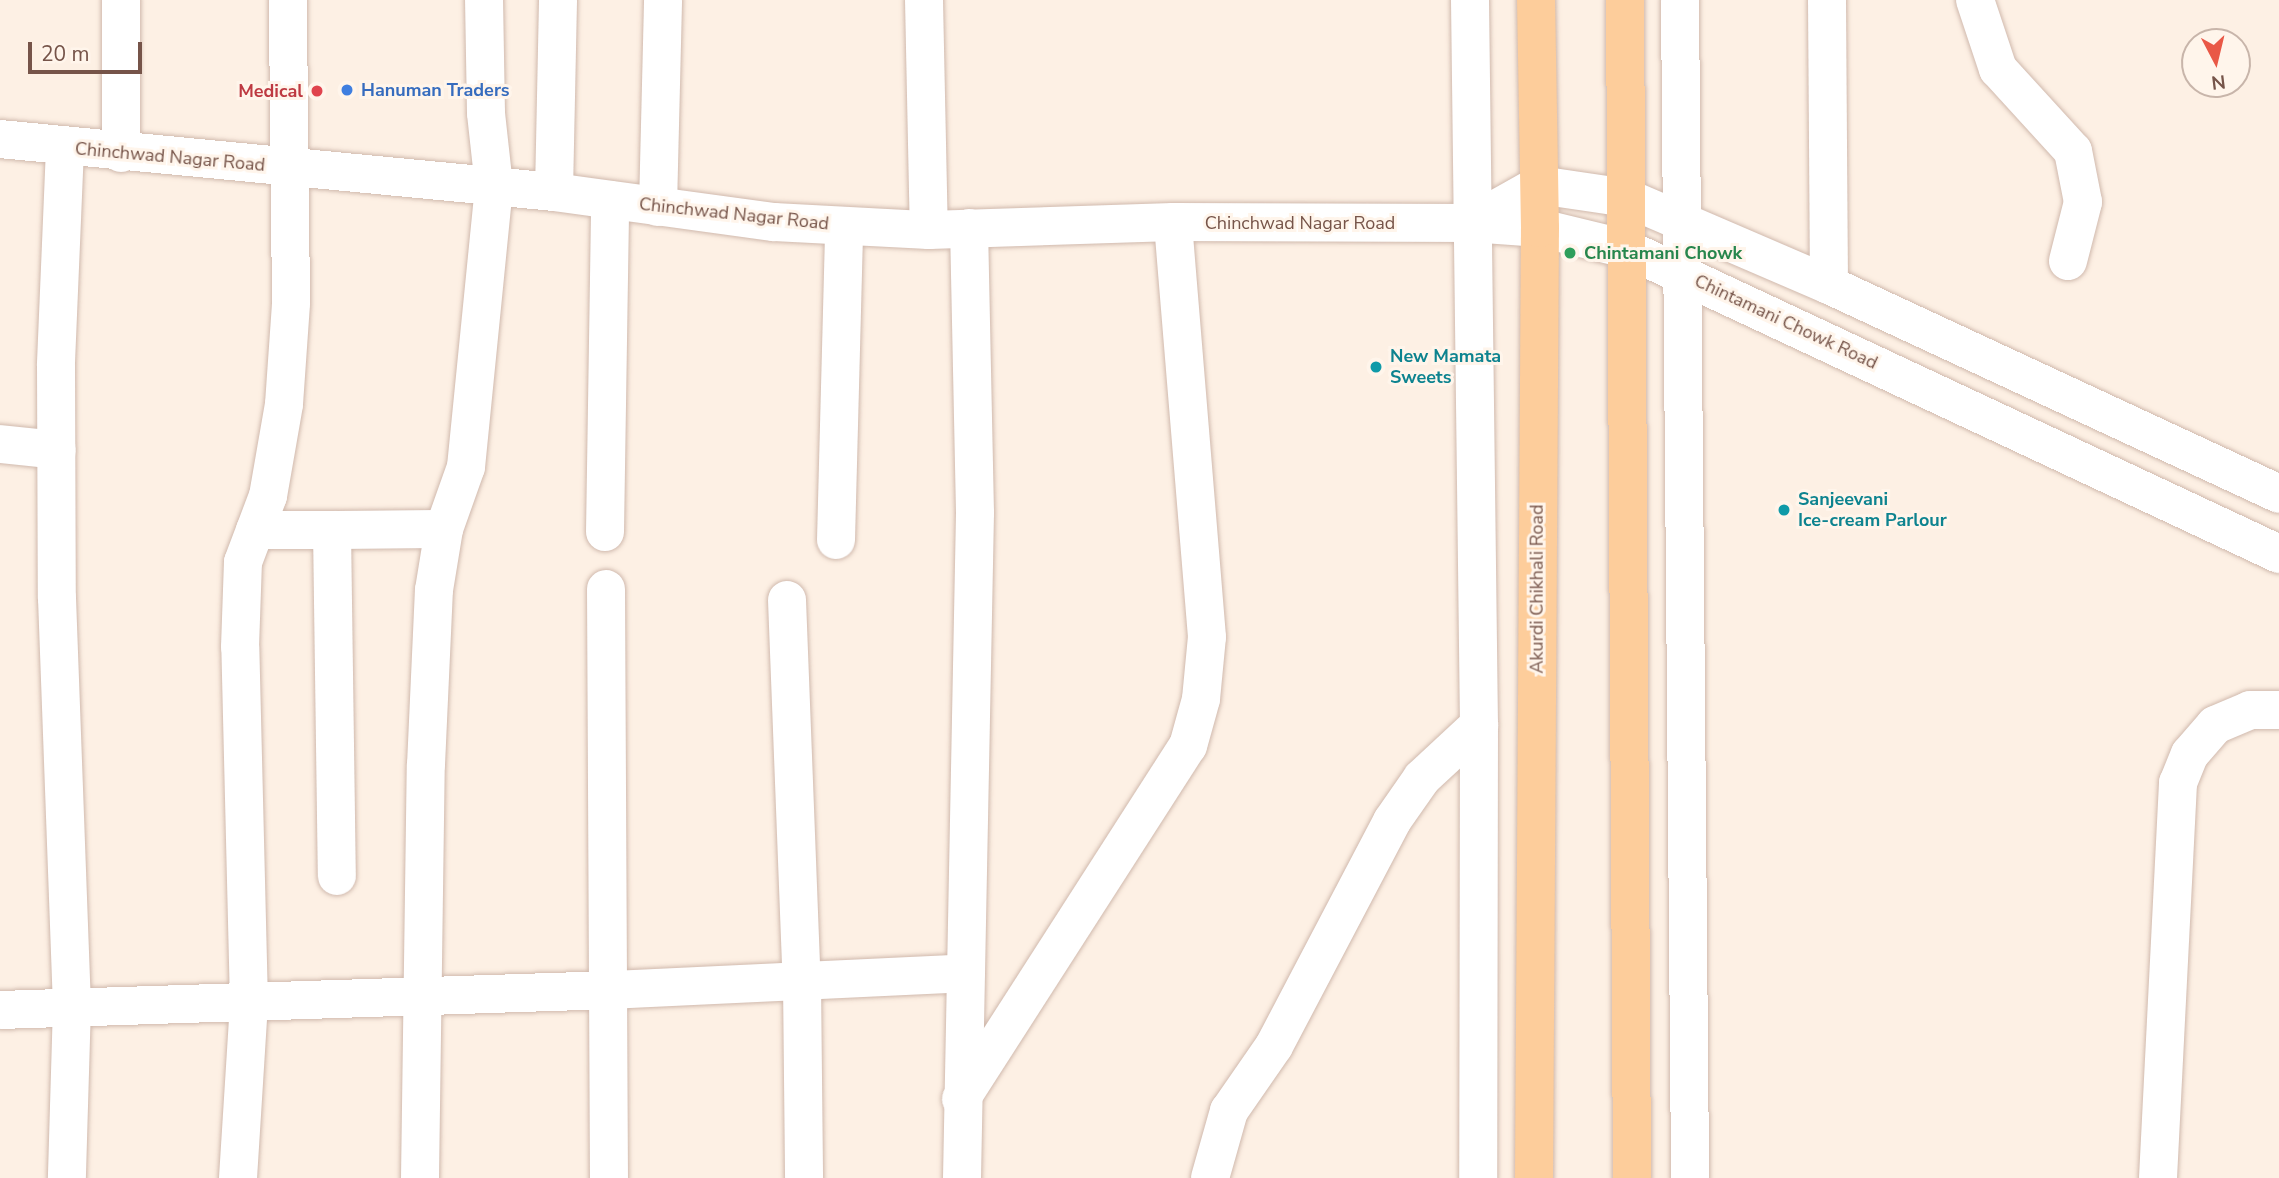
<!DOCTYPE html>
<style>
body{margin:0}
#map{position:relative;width:2279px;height:1178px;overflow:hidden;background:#fdf0e4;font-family:"Nunito Sans",sans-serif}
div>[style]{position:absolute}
.roads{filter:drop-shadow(0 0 2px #d0b9ad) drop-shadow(0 0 2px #d0b9ad)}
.minor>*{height:38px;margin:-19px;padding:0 19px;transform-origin:19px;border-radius:19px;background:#fff}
.major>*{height:38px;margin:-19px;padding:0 19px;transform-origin:19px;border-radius:19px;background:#fdcd9b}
.dots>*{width:19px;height:19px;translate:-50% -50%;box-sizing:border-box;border:4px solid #fff5eb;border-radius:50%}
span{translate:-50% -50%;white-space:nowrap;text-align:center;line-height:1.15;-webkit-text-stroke:6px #fff5eb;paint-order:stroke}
.shop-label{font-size:18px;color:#366cbe;font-weight:700}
.left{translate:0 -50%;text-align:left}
.health-label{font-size:18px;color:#be3a42;font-weight:700}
.right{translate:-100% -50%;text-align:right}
.street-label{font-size:18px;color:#765449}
.leisure-label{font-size:18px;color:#27864d;font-weight:700}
.culture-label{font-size:18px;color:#0d838f;font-weight:700}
.north{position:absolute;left:2181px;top:28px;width:70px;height:70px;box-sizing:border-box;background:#fff5eb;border:2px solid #c8b5aa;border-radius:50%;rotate:173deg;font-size:19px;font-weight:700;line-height:28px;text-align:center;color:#765449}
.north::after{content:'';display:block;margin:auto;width:24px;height:32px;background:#e95846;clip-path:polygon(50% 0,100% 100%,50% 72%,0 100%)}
.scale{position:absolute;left:28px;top:42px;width:114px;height:32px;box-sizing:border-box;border:4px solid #765449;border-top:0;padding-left:9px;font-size:21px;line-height:24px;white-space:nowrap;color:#765449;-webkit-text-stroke:5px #fff5eb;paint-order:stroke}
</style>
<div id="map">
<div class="roads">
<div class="minor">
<i style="left:924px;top:0;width:230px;rotate:88.8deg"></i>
<i style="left:1470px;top:0;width:725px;rotate:89.29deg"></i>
<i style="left:1479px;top:725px;width:453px;rotate:90.1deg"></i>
<i style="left:1680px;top:0;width:1178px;rotate:89.51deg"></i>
<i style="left:1827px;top:0;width:285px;rotate:89.6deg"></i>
<i style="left:1975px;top:0;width:73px;rotate:71.6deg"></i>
<i style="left:1998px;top:69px;width:111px;rotate:47.6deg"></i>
<i style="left:2073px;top:151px;width:52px;rotate:78.9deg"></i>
<i style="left:2083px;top:202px;width:61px;rotate:104.3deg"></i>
<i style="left:0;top:139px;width:557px;rotate:5.46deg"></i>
<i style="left:554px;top:192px;width:222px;rotate:7.8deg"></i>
<i style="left:774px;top:222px;width:155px;rotate:3deg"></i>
<i style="left:929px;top:230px;width:244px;rotate:-1.9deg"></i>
<i style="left:1173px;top:222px;width:298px;rotate:0.2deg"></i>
<i style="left:1471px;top:223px;width:69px;rotate:4.1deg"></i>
<i style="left:1540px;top:228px;width:89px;rotate:13.6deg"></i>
<i style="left:1627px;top:249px;width:720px;rotate:25.07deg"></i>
<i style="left:65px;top:148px;width:218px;rotate:92.4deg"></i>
<i style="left:56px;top:366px;width:232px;rotate:89.8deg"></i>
<i style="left:57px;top:598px;width:407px;rotate:87.9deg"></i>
<i style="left:72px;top:1005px;width:173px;rotate:91.7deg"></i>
<i style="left:121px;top:153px;width:153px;rotate:-90deg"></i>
<i style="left:554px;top:192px;width:192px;rotate:-88.8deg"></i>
<i style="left:658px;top:207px;width:207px;rotate:-88.6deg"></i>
<i style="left:1471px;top:223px;width:78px;rotate:-29.2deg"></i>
<i style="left:1539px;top:185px;width:89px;rotate:8.4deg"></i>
<i style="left:1627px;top:198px;width:220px;rotate:23.3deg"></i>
<i style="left:1829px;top:285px;width:496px;rotate:24.9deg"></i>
<i style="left:0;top:444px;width:57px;rotate:6deg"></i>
<i style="left:255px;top:530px;width:77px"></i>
<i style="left:332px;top:530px;width:346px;rotate:89.2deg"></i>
<i style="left:332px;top:530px;width:112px;rotate:-0.5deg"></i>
<i style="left:605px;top:532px;width:332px;rotate:-89.1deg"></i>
<i style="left:836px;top:540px;width:314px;rotate:-88.5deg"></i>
<i style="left:606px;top:589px;width:589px;rotate:89.71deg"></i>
<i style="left:787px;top:600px;width:382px;rotate:87.8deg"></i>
<i style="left:802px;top:982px;width:196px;rotate:89.4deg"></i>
<i style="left:0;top:1010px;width:611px;rotate:-1.87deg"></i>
<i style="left:611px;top:990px;width:355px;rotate:-2.7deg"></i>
<i style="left:961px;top:1099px;width:420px;rotate:-57.3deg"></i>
<i style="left:1188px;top:746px;width:49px;rotate:-74.5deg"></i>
<i style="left:1201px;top:699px;width:62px;rotate:-84.5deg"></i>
<i style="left:1207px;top:637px;width:416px;rotate:-94.7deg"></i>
<i style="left:238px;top:1178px;width:175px;rotate:-86.4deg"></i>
<i style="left:249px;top:1003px;width:356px;rotate:-91.4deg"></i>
<i style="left:240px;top:647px;width:85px;rotate:-88deg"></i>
<i style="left:243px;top:562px;width:71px;rotate:-69.3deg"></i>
<i style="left:268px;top:496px;width:93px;rotate:-80.1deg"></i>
<i style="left:284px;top:404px;width:101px;rotate:-86deg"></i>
<i style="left:291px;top:303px;width:303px;rotate:-90.6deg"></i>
<i style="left:420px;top:1178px;width:413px;rotate:-89.2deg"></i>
<i style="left:426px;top:765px;width:175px;rotate:-87.4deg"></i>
<i style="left:434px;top:590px;width:62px;rotate:-80.7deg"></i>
<i style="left:444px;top:529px;width:66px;rotate:-70.5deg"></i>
<i style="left:466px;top:467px;width:282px;rotate:-84.3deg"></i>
<i style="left:494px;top:186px;width:73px;rotate:-96.3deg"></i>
<i style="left:486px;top:113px;width:113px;rotate:-91deg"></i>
<i style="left:962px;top:1178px;width:665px;rotate:-88.88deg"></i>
<i style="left:975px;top:513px;width:285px;rotate:-91.2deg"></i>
<i style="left:1210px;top:1178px;width:70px;rotate:-74.2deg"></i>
<i style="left:1229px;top:1111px;width:79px;rotate:-55.3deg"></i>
<i style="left:1274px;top:1046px;width:254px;rotate:-62.3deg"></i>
<i style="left:1392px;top:821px;width:52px;rotate:-55.1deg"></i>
<i style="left:1422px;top:778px;width:78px;rotate:-42.9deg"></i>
<i style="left:2158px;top:1178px;width:396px;rotate:-87.1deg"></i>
<i style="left:2178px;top:783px;width:31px;rotate:-68deg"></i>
<i style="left:2190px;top:754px;width:38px;rotate:-49deg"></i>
<i style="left:2215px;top:725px;width:38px;rotate:-23deg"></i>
<i style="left:2250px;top:710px;width:29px"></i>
</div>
<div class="major">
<i style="left:1625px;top:0;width:1178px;rotate:89.66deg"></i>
<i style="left:1534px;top:1178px;width:950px;rotate:-89.64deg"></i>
<i style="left:1540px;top:228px;width:228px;rotate:-91deg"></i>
</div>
</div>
<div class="dots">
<i style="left:347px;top:90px;background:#3f7fe0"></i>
<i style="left:317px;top:91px;background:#e0444e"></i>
<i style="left:1570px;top:253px;background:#2e9e5b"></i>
<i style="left:1376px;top:367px;background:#0f9aa8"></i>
<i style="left:1784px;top:510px;background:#0f9aa8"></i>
</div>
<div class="shop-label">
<span class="left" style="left:361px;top:90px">Hanuman Traders</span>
</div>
<div class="health-label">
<span class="right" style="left:303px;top:91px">Medical</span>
</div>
<div class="street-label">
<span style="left:170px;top:157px;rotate:5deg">Chinchwad Nagar Road</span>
<span style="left:734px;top:214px;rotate:6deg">Chinchwad Nagar Road</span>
<span style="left:1300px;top:223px">Chinchwad Nagar Road</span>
<span style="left:1786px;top:322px;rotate:25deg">Chintamani Chowk Road</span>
<span style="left:1537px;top:589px;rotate:-90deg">Akurdi Chikhali Road</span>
</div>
<div class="leisure-label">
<span class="left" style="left:1584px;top:253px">Chintamani Chowk</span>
</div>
<div class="culture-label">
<span class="left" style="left:1390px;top:367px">New Mamata<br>Sweets</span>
<span class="left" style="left:1798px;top:510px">Sanjeevani<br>Ice-cream Parlour</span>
</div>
<div class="north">N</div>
<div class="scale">20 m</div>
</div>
